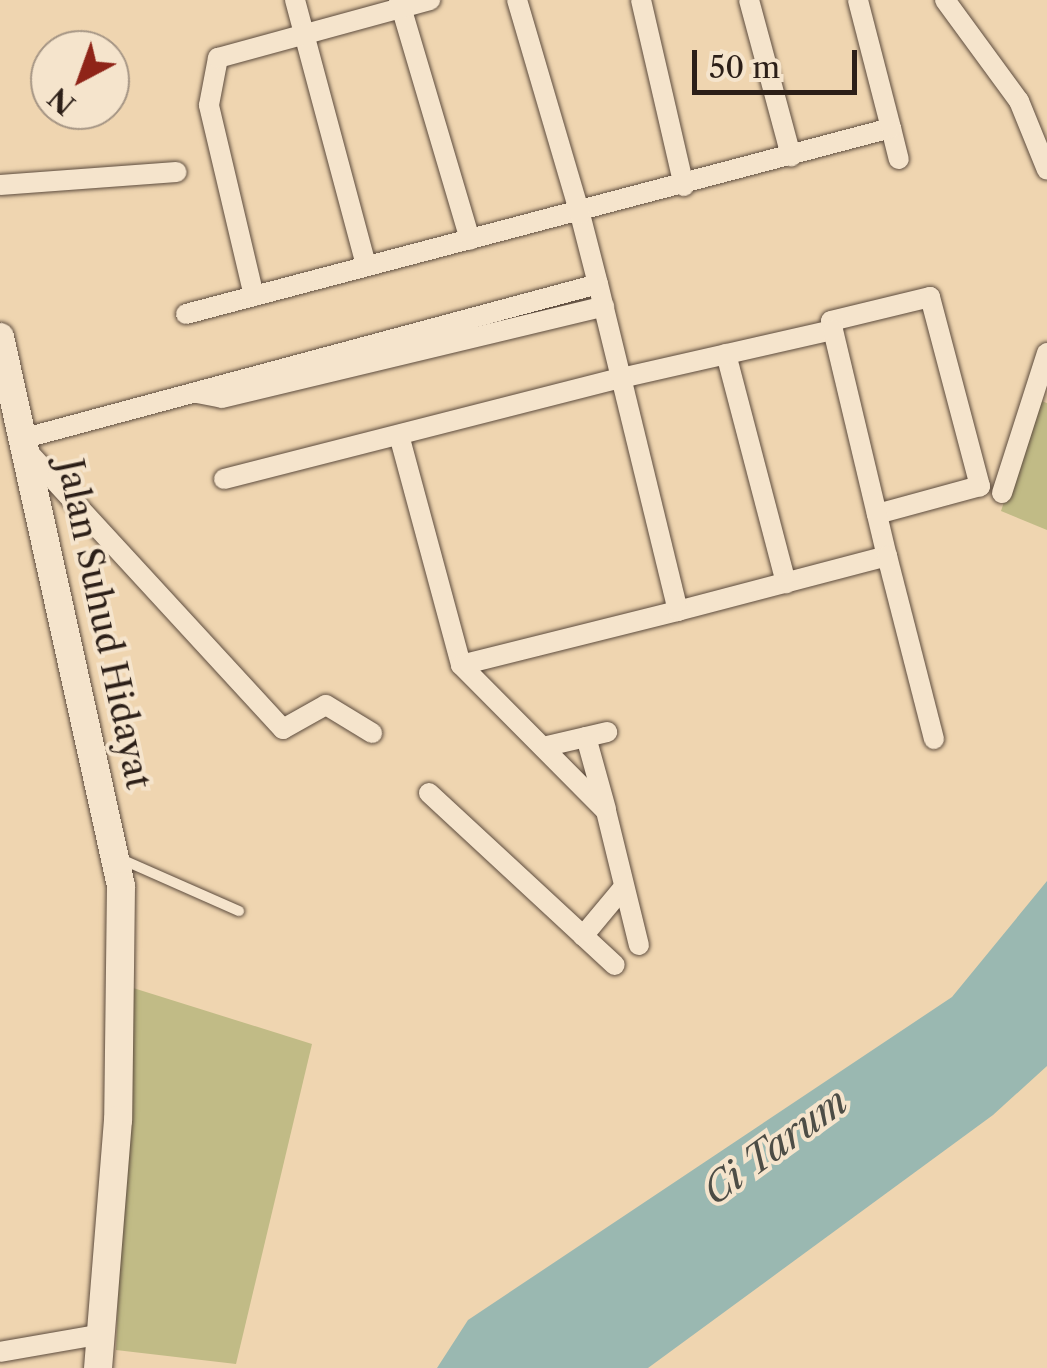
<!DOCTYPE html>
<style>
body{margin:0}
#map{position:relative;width:1047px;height:1368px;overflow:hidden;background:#efd5b0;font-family:"Libre Caslon Text",serif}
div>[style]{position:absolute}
.green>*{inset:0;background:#c1bb86}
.water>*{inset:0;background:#9ab8b1}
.roads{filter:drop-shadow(0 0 2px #5d4c3e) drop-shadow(0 0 2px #5d4c3e)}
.lane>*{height:10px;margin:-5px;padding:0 5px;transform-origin:5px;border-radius:5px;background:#f5e4cc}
.street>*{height:20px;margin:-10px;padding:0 10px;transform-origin:10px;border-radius:10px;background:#f5e4cc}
.secondary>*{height:28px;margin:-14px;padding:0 14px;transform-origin:14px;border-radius:14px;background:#f5e4cc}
span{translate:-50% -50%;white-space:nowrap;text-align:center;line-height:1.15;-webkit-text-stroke:8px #f5e4cc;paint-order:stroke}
.street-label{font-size:35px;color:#2c1f18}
.water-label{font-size:38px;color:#4d4d46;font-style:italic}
.north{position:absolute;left:30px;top:30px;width:100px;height:100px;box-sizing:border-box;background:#f5e4cc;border:2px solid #a59584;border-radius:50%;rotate:221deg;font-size:28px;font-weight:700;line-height:40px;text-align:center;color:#2c1f18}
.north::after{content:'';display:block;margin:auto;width:35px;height:45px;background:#8f2418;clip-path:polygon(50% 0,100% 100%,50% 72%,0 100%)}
.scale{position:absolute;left:692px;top:50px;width:165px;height:45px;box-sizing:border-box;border:5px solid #2c1f18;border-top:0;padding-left:12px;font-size:30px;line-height:35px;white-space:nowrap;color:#2c1f18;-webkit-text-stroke:8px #f5e4cc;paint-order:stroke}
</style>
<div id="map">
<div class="green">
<i style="clip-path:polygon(1038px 400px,1047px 403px,1047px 530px,1001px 511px)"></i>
<i style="clip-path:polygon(130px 987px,312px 1044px,236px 1364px,116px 1350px)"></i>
</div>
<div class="water">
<i style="clip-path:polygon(1047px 881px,1047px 1066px,993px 1115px,648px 1368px,437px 1368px,468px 1320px,952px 997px)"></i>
</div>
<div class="roads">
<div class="lane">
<i style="left:121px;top:859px;width:129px;rotate:23.8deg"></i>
</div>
<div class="street">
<i style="left:295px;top:0;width:274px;rotate:75deg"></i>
<i style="left:399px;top:0;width:250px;rotate:73.5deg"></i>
<i style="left:641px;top:0;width:191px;rotate:77deg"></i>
<i style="left:749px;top:0;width:162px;rotate:74.9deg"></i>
<i style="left:945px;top:0;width:125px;rotate:53.8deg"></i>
<i style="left:1019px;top:101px;width:74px;rotate:67.9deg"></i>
<i style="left:891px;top:128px;width:32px;rotate:76deg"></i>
<i style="left:0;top:185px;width:177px;rotate:-4.2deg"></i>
<i style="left:254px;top:296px;width:196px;rotate:-103.3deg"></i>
<i style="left:209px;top:105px;width:48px;rotate:-79.2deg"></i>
<i style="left:218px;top:58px;width:220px;rotate:-15.3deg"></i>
<i style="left:186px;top:314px;width:729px;rotate:-14.78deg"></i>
<i style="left:891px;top:128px;width:132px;rotate:-104.5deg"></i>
<i style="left:833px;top:330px;width:9px;rotate:-103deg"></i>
<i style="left:831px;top:321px;width:102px;rotate:-13.6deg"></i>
<i style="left:930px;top:297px;width:196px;rotate:75.2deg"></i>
<i style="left:980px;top:486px;width:107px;rotate:164.8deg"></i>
<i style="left:726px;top:354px;width:237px;rotate:75.3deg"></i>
<i style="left:197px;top:393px;width:25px;rotate:11deg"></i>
<i style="left:222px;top:398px;width:393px;rotate:-13.5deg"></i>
<i style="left:399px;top:435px;width:238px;rotate:74.9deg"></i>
<i style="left:461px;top:665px;width:224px;rotate:-14deg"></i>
<i style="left:25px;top:438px;width:593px;rotate:-15.04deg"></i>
<i style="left:29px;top:453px;width:375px;rotate:47.4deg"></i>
<i style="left:283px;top:729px;width:49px;rotate:-29.2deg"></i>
<i style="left:326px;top:705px;width:54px;rotate:31.3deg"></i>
<i style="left:224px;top:479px;width:410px;rotate:-14.3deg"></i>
<i style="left:621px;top:378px;width:217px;rotate:-12.8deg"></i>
<i style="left:833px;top:330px;width:232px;rotate:76.6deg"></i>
<i style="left:887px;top:556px;width:216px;rotate:165.3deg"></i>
<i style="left:678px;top:611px;width:240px;rotate:-103.7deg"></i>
<i style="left:621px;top:378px;width:97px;rotate:-103.7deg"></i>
<i style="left:598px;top:284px;width:72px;rotate:-104.4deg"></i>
<i style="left:580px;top:214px;width:223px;rotate:-106.4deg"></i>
<i style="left:1002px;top:493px;width:147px;rotate:-72.2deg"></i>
<i style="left:887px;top:556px;width:189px;rotate:75.6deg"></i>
<i style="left:461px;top:665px;width:206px;rotate:45.2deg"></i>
<i style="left:606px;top:811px;width:138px;rotate:76.2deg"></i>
<i style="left:586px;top:737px;width:75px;rotate:74.5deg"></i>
<i style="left:543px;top:747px;width:66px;rotate:-13.2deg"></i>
<i style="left:429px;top:793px;width:253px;rotate:42.8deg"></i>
<i style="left:583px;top:936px;width:62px;rotate:-50.2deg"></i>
<i style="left:0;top:1352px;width:98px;rotate:-9.9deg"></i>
</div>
<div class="secondary">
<i style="left:0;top:337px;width:562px;rotate:77.57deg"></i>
<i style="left:121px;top:886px;width:234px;rotate:90.7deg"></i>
<i style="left:118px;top:1120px;width:249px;rotate:94.6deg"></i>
</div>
</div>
<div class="street-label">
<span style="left:104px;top:624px;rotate:78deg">Jalan Suhud Hidayat</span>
</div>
<div class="water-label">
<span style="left:775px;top:1146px;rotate:-36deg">Ci Tarum</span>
</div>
<div class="north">N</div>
<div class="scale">50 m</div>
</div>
